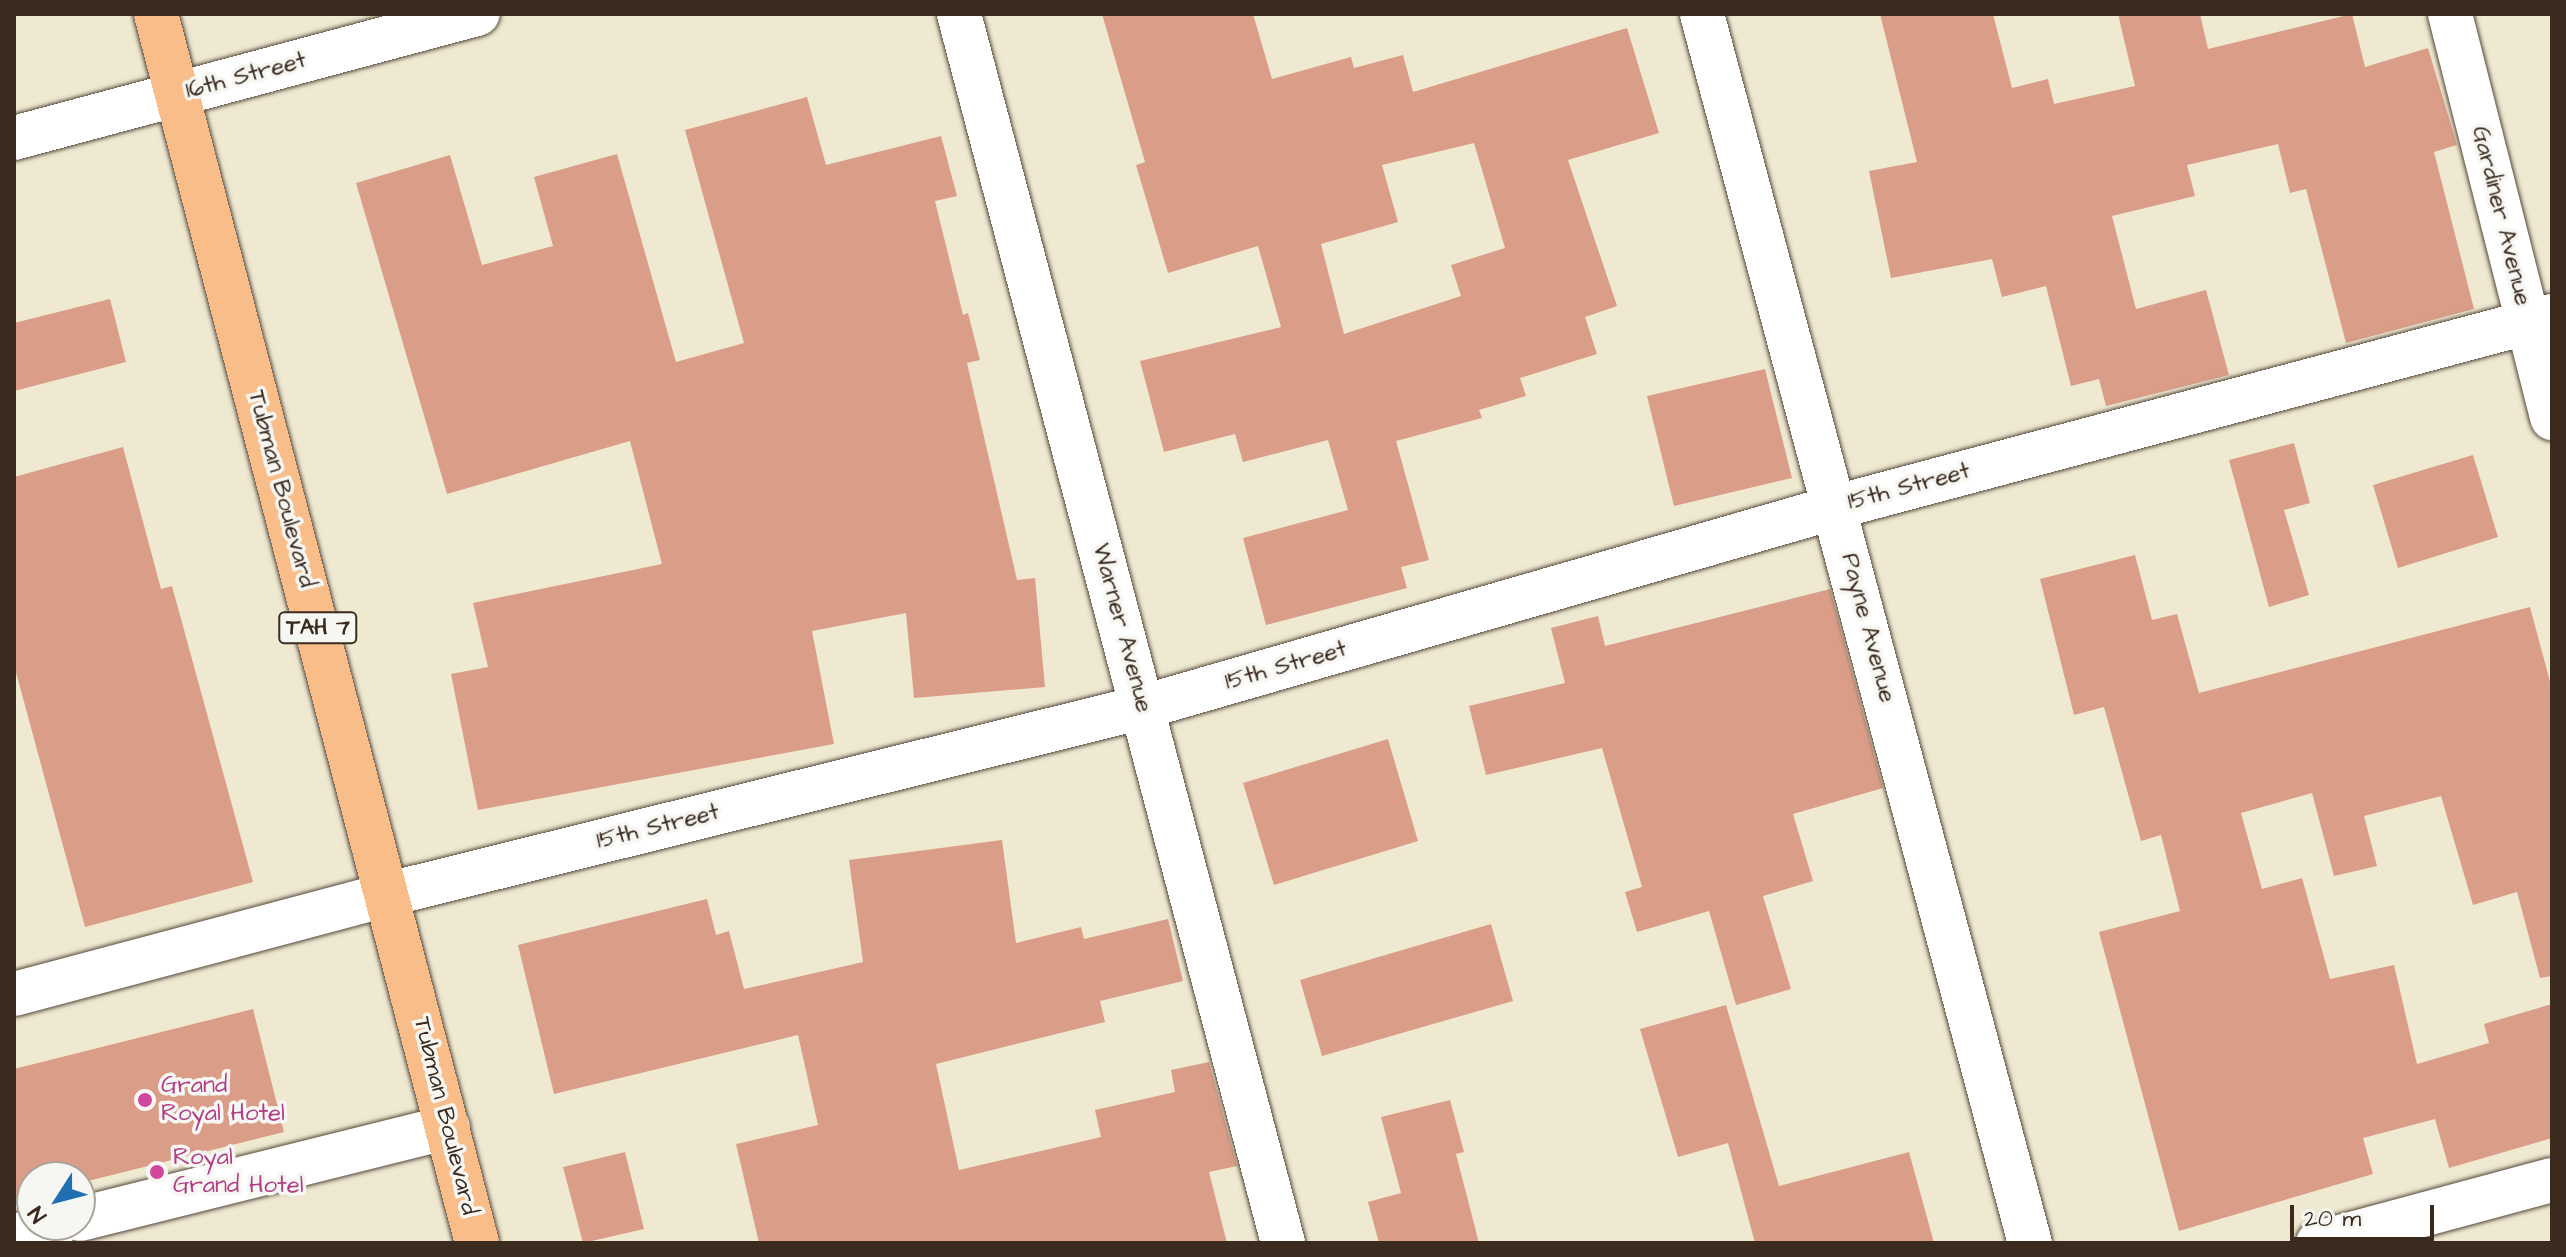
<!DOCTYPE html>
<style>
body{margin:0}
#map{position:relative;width:2566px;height:1257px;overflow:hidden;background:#efe9d2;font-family:"Architects Daughter",sans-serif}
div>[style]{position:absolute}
.building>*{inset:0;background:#da9e88}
.roads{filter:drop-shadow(0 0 2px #564739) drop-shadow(0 0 2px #564739)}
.street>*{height:44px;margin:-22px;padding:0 22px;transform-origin:22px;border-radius:22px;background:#fff}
.highway>*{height:44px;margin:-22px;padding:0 22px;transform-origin:22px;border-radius:22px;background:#f8bd89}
.dots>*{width:22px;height:22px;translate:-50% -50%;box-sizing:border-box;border:4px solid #f6f6f2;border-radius:50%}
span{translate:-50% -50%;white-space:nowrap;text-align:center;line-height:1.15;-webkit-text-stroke:7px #f6f6f2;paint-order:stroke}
.shield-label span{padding:2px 6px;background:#f6f6f2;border:2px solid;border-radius:6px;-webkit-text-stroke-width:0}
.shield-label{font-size:22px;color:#3b2a1e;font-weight:700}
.street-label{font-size:24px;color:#3b2a1e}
.hotel-label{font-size:24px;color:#b23c85}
.left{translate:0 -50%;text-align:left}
.frame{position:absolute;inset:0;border:16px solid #3b2a1e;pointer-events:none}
.north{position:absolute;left:16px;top:1161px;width:80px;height:80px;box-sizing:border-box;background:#f6f6f2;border:2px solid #aba49d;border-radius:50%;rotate:234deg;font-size:22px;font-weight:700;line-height:32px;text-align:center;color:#3b2a1e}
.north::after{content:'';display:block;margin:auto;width:28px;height:36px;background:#1f6fb2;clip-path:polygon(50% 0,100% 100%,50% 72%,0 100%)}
.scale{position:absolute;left:2290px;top:1205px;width:144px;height:36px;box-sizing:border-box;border:4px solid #3b2a1e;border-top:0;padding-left:10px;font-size:24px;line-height:28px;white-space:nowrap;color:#3b2a1e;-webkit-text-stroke:6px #f6f6f2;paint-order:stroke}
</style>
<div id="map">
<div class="building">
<i style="clip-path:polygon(evenodd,1102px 14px,1253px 14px,1272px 79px,1351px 57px,1354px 68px,1403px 55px,1413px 92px,1627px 28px,1659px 133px,1568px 160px,1617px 306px,1585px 317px,1597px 354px,1520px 378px,1526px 396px,1479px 410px,1482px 418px,1396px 441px,1429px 560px,1401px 567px,1407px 588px,1266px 625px,1243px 538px,1348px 510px,1328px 440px,1243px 462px,1235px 434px,1164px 452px,1140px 361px,1281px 327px,1258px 246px,1168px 273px,1136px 165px,1145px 162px,1102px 14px,1474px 143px,1505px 248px,1451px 265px,1461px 296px,1344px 334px,1321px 244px,1398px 222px,1382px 165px,1474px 143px)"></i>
<i style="clip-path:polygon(1880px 14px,1993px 14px,2012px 88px,2048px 79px,2054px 104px,2135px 86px,2118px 14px,2200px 14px,2208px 49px,2352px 14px,2365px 67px,2428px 48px,2457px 145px,2434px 152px,2474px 309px,2346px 343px,2306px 189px,2290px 193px,2278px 144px,2187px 165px,2195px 196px,2112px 216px,2136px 309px,2206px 290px,2229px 375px,2106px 406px,2099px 379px,2071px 386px,2046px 286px,2002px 297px,1992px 259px,1891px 278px,1869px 171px,1917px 162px)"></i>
<i style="clip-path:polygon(807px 97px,826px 165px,941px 136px,957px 196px,935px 201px,963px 315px,968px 313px,980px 360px,967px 363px,1017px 580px,1035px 578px,1045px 687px,914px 698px,906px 613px,812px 631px,834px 744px,478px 810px,451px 674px,488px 667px,473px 603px,662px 564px,630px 441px,447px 494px,356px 183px,450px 155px,482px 265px,553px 246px,534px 177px,617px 154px,676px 362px,744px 343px,685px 130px)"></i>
<i style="clip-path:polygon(110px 299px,126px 362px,14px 391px,14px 323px)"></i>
<i style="clip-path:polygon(1765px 369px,1792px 478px,1674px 506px,1647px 396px)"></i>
<i style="clip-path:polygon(2294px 443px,2310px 503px,2284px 510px,2309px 595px,2269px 607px,2229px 460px)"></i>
<i style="clip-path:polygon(123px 447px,161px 589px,172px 586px,253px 882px,85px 927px,14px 665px,14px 477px)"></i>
<i style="clip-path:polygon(2473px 455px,2498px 537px,2398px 568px,2373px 485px)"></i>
<i style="clip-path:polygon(2135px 555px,2152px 620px,2177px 614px,2199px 693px,2530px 607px,2552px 689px,2552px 976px,2540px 978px,2517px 892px,2473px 905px,2441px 796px,2364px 816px,2377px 866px,2334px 876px,2312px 793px,2241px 813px,2262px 889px,2302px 878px,2330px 979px,2394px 965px,2417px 1064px,2489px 1043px,2484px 1024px,2552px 1004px,2552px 1138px,2449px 1168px,2435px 1119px,2363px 1138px,2373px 1174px,2179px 1231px,2099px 932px,2180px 911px,2161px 835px,2141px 841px,2104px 707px,2074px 715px,2040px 579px)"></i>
<i style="clip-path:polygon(1830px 589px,1883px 788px,1793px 814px,1813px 881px,1763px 896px,1791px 989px,1736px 1005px,1709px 911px,1637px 932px,1625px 892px,1642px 887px,1602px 748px,1486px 775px,1469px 706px,1565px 683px,1551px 628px,1598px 616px,1605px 646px)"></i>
<i style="clip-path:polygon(1388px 739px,1418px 841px,1274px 885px,1243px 783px)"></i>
<i style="clip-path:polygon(1002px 840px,1016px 943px,1081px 927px,1084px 939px,1168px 919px,1183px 981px,1100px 1001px,1105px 1022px,936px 1064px,959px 1170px,1101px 1137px,1095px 1110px,1175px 1092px,1171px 1070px,1209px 1062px,1237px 1166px,1209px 1172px,1227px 1243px,759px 1243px,736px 1144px,818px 1125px,798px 1035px,554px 1094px,518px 945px,707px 899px,716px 935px,729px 931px,744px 989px,863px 962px,849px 860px)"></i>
<i style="clip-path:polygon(1491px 924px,1513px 1001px,1322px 1056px,1300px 980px)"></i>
<i style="clip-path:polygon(1726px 1005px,1779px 1186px,1909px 1152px,1934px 1243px,1755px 1243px,1728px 1143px,1678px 1157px,1640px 1029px)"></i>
<i style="clip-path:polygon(253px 1009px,284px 1132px,80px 1183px,80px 1177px,32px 1177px,32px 1195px,14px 1199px,14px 1069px)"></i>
<i style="clip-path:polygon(1450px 1100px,1464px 1152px,1456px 1154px,1479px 1243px,1379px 1243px,1368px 1202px,1401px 1193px,1381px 1117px)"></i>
<i style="clip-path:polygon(625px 1152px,644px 1229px,583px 1243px,563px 1167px)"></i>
</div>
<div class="roads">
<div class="street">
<i style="left:959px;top:14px;width:1271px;rotate:75.23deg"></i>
<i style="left:1702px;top:14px;width:1272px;rotate:75.06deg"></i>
<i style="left:2450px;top:14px;width:417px;rotate:75.8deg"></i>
<i style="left:14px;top:138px;width:480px;rotate:-15deg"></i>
<i style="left:14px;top:994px;width:388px;rotate:-14.9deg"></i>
<i style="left:389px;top:894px;width:777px;rotate:-13.93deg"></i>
<i style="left:1143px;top:707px;width:721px;rotate:-16.1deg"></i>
<i style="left:1836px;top:507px;width:741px;rotate:-14.94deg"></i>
<i style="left:80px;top:1219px;width:379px;rotate:-14deg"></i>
<i style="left:14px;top:1236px;width:44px;rotate:-14.3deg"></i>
<i style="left:2318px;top:1243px;width:242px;rotate:-15.1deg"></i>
</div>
<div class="highway">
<i style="left:156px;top:14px;width:1270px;rotate:75.36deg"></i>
</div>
</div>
<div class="dots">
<i style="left:145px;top:1100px;background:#d1479c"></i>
<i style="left:157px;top:1172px;background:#d1479c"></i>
</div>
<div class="shield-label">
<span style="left:318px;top:628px">TAH 7</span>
</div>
<div class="street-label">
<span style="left:246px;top:76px;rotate:-15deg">16th Street</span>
<span style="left:2501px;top:216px;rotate:76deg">Gardiner Avenue</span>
<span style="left:1909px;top:487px;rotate:-15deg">15th Street</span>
<span style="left:281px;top:489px;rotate:75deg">Tubman Boulevard</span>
<span style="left:1122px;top:628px;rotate:75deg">Warner Avenue</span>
<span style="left:1868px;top:628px;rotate:75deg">Payne Avenue</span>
<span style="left:1286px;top:666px;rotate:-16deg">15th Street</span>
<span style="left:658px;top:827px;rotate:-14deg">15th Street</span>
<span style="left:445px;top:1116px;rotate:76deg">Tubman Boulevard</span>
</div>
<div class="hotel-label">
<span class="left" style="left:161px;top:1100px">Grand<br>Royal Hotel</span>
<span class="left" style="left:173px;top:1172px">Royal<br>Grand Hotel</span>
</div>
<div class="frame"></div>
<div class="north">N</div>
<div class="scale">20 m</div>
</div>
